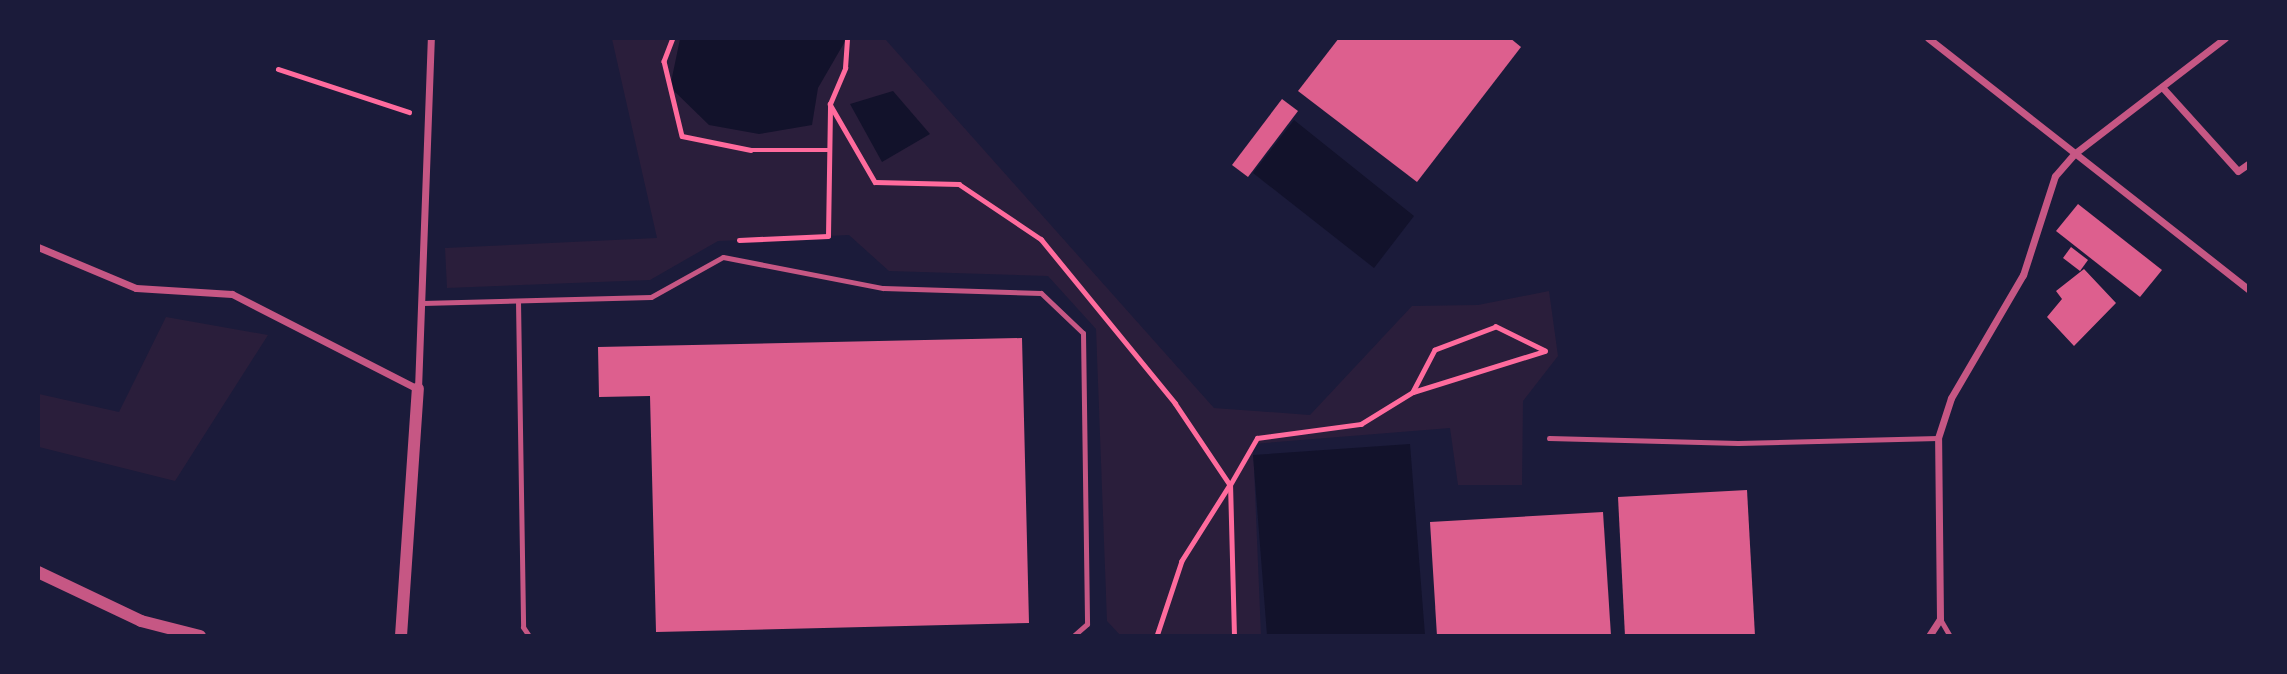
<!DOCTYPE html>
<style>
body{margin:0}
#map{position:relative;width:2287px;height:674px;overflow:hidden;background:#1b1b3a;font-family:"Archivo Narrow",sans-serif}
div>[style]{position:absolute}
.green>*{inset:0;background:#2a1e3b}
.water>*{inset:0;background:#12122b}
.building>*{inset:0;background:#dd5f8e}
.path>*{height:4.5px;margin:-2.25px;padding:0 2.25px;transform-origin:2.25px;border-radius:2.25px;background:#ff6b9d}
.service>*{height:5px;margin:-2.5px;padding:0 2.5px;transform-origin:2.5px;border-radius:2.5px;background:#c65784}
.minor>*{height:7px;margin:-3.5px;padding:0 3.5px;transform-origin:3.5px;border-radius:3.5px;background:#c65784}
.tertiary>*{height:12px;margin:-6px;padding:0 6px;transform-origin:6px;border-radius:6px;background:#c65784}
span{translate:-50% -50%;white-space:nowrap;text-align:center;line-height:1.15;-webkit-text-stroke:7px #1b1b3a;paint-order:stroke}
.frame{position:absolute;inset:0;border:40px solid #1b1b3a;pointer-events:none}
</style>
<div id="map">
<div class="green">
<i style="clip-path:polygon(612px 39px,885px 39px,1214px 408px,1310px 415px,1412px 306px,1478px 305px,1549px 291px,1558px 356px,1523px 401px,1522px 485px,1458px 485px,1450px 428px,1253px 444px,1261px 635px,1120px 635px,1107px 621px,1096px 329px,1048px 276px,889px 271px,849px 235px,718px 241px,650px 280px,447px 288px,445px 248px,657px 238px)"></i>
<i style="clip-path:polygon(166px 317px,268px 335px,175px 481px,39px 447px,39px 394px,119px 412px)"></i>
</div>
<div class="water">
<i style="clip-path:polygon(847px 38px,818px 88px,812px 125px,759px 134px,709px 125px,670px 87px,680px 39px)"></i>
<i style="clip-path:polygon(893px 91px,930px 134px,882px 162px,850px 104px)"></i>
<i style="clip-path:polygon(1294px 120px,1414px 216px,1374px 268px,1253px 173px)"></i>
<i style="clip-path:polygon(1410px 444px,1425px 635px,1267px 635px,1253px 455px)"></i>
</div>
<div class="building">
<i style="clip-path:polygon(1339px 38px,1510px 38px,1521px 47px,1417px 182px,1298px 91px)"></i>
<i style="clip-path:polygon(1282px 99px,1298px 111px,1248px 177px,1232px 165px)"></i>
<i style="clip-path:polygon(2078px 204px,2162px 270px,2140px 297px,2056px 231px)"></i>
<i style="clip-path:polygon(2071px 247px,2088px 260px,2080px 271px,2063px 258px)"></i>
<i style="clip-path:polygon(2084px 269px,2116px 303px,2074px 346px,2047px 317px,2062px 299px,2056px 291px)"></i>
<i style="clip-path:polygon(1022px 338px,1029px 623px,656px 632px,650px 396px,599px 397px,598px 347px)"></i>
<i style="clip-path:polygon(1747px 490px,1755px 636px,1625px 636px,1618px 497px)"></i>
<i style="clip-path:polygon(1603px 512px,1611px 636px,1437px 636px,1430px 522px)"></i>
</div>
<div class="path">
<i style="left:673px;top:38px;width:25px;rotate:111deg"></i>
<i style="left:664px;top:61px;width:77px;rotate:76.5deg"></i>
<i style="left:682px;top:136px;width:70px;rotate:11.5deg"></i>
<i style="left:751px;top:150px;width:77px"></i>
<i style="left:278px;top:69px;width:138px;rotate:18.2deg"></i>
<i style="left:830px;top:104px;width:90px;rotate:60deg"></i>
<i style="left:875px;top:182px;width:84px;rotate:1.4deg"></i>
<i style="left:959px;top:184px;width:99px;rotate:33.9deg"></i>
<i style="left:1041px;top:239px;width:212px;rotate:50.7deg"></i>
<i style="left:1175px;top:403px;width:99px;rotate:56.1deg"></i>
<i style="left:1230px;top:485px;width:90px;rotate:122.3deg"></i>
<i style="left:1182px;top:561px;width:79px;rotate:108.4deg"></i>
<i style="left:739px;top:240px;width:89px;rotate:-2.6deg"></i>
<i style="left:828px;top:236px;width:132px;rotate:-89.1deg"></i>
<i style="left:830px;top:104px;width:39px;rotate:-67deg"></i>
<i style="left:845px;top:68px;width:30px;rotate:-86deg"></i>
<i style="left:1234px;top:636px;width:151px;rotate:-91.5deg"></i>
<i style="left:1230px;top:485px;width:54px;rotate:-60.1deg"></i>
<i style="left:1257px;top:438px;width:105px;rotate:-7.7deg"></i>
<i style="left:1361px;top:424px;width:61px;rotate:-31.6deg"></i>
<i style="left:1413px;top:392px;width:138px;rotate:-17.3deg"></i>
<i style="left:1545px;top:351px;width:55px;rotate:-153.9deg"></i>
<i style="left:1496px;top:327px;width:65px;rotate:159.3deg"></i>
<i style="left:1435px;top:350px;width:47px;rotate:117.6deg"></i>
</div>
<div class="service">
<i style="left:518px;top:301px;width:326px;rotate:89.1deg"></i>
<i style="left:523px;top:627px;width:11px;rotate:56deg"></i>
<i style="left:422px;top:303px;width:229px;rotate:-1.5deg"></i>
<i style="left:651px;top:297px;width:82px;rotate:-29.1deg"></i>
<i style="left:723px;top:257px;width:163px;rotate:11deg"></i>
<i style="left:883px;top:288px;width:158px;rotate:1.8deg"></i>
<i style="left:1041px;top:293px;width:58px;rotate:43.6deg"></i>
<i style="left:1083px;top:333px;width:291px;rotate:89.2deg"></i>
<i style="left:1087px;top:624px;width:18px;rotate:139deg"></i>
<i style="left:1549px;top:438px;width:189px;rotate:1.5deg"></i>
<i style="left:1738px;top:443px;width:200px;rotate:-1.4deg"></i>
<i style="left:1940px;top:619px;width:20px;rotate:60deg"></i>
</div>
<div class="minor">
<i style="left:1928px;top:38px;width:407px;rotate:38.1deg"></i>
<i style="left:2162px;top:87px;width:113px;rotate:47.9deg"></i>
<i style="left:2238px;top:171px;width:12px;rotate:-35deg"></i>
<i style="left:38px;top:247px;width:106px;rotate:22.7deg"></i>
<i style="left:136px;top:288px;width:96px;rotate:3.6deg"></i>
<i style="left:232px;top:294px;width:209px;rotate:27.1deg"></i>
<i style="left:418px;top:389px;width:351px;rotate:-87.9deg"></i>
<i style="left:1929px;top:636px;width:20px;rotate:-57deg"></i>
<i style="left:1940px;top:619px;width:181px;rotate:-90.6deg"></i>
<i style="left:1938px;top:438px;width:42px;rotate:-72deg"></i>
<i style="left:1951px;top:398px;width:143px;rotate:-59.7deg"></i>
<i style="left:2023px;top:275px;width:104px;rotate:-72.1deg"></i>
<i style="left:2055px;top:176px;width:29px;rotate:-49deg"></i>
<i style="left:2074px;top:154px;width:190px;rotate:-37.5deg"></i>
</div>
<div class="tertiary">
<i style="left:38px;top:572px;width:114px;rotate:25.4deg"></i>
<i style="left:141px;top:621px;width:61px;rotate:14.3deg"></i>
<i style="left:401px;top:636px;width:248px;rotate:-86.1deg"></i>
</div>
<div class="frame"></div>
</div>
